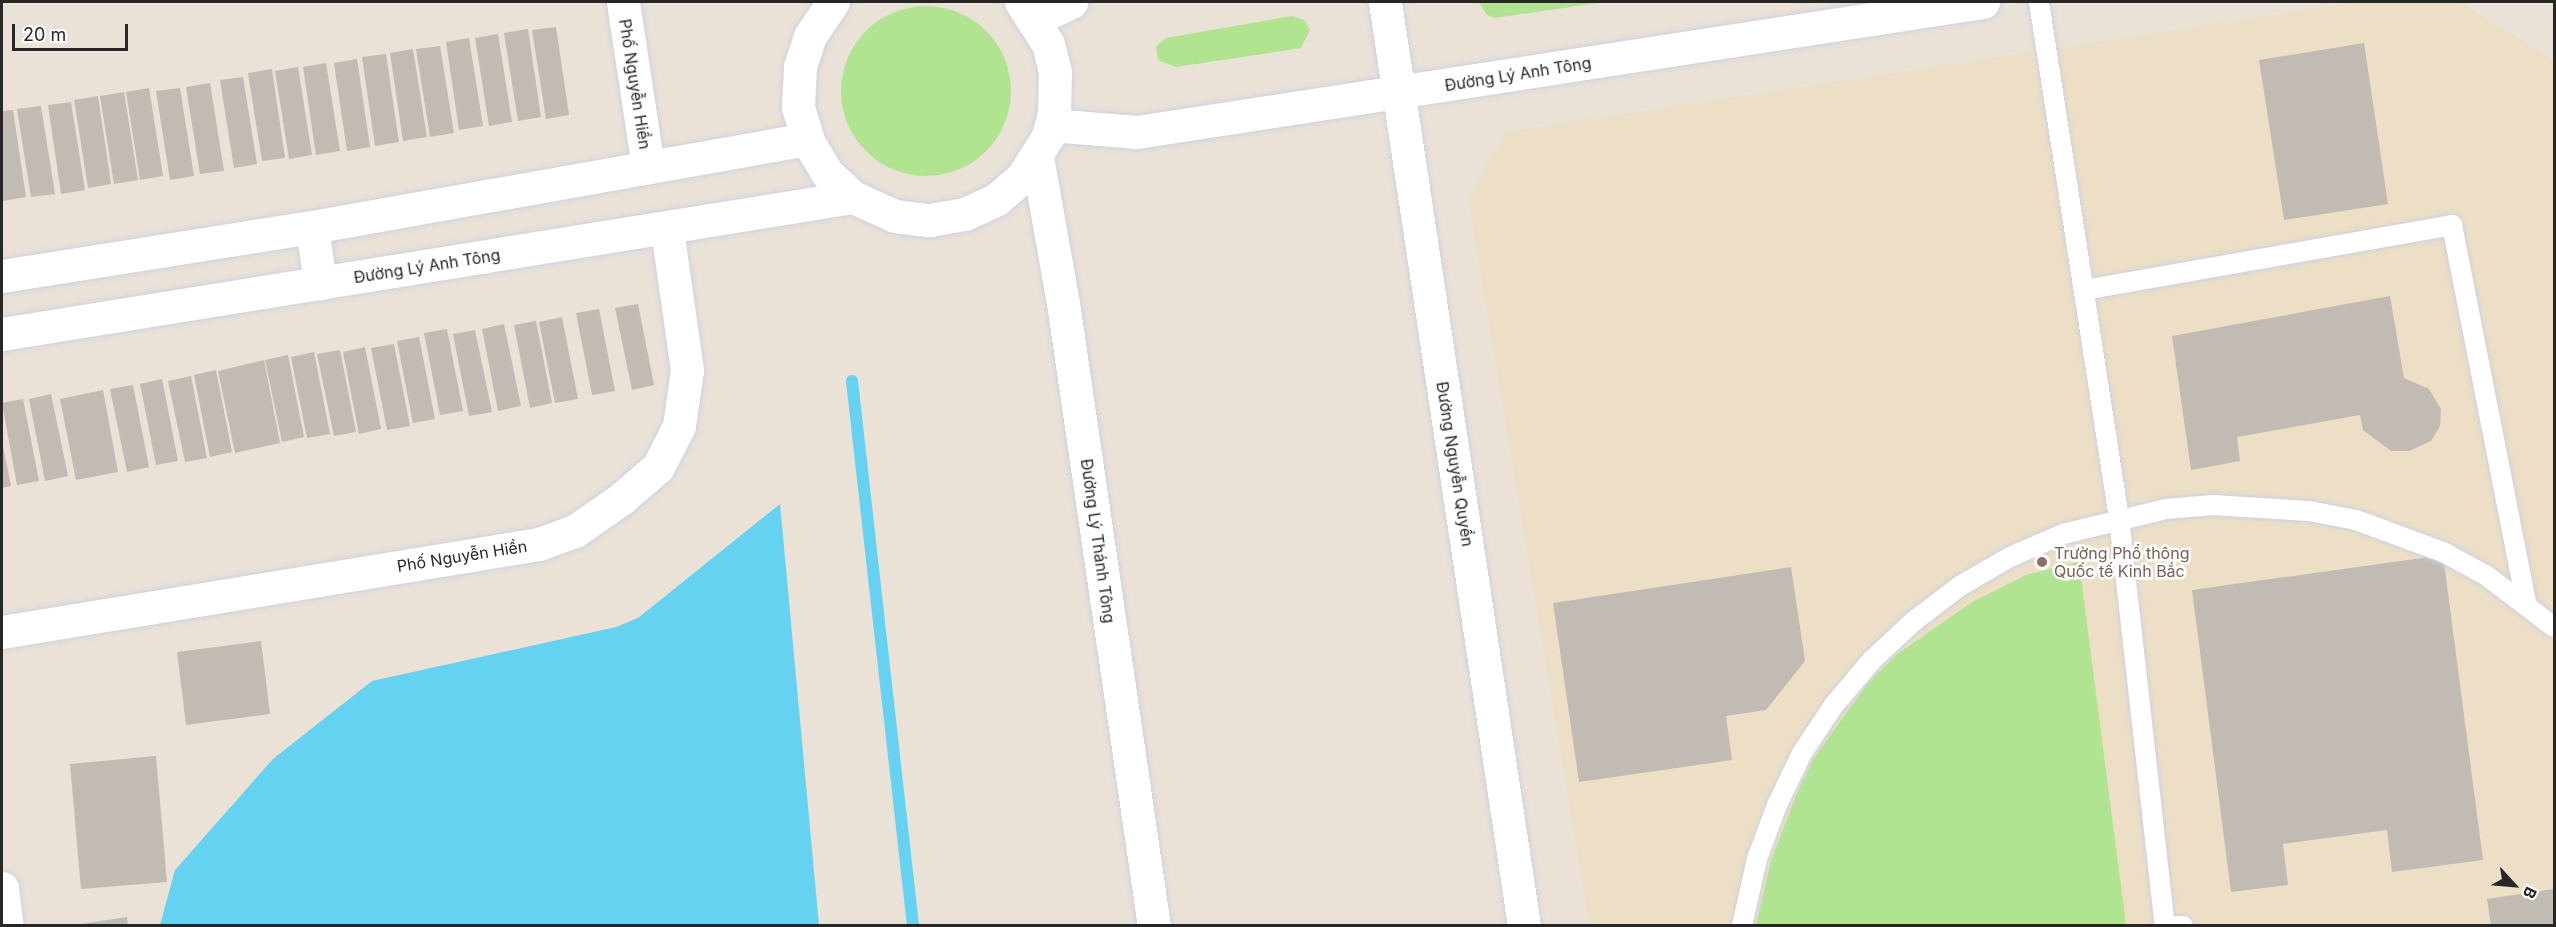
<!DOCTYPE html>
<meta charset="utf-8">
<style>
body{margin:0}
#map{position:relative;width:2556px;height:927px;overflow:hidden;background:#eae1d7;font-family:Inter,sans-serif}
div>[style]{position:absolute}
.education>*{inset:0;background:#eddfc5}
.green>*{inset:0;background:#b1e491}
.round{border-radius:50%}
.water>*{inset:0;background:#65d2f2}
.stream>*{height:12px;margin:-6px;padding:0 6px;transform-origin:6px;border-radius:6px;background:#65d2f2}
.building>*{inset:0;background:#c2bbb4}
.roads{filter:drop-shadow(0 0 2px #cdd1e1) drop-shadow(0 0 2px #cdd1e1)}
.service>*{height:20px;margin:-10px;padding:0 10px;transform-origin:10px;border-radius:10px;background:#fff}
.minor>*{height:33px;margin:-16.5px;padding:0 16.5px;transform-origin:16.5px;border-radius:16.5px;background:#fff}
.tertiary>*{height:33px;margin:-16.5px;padding:0 16.5px;transform-origin:16.5px;border-radius:16.5px;background:#fff}
.secondary>*{height:33px;margin:-16.5px;padding:0 16.5px;transform-origin:16.5px;border-radius:16.5px;background:#fff}
.dots>*{width:16px;height:16px;translate:-50% -50%;box-sizing:border-box;border:3px solid #fff;border-radius:50%}
span{translate:-50% -50%;white-space:nowrap;text-align:center;line-height:1.15;-webkit-text-stroke:5px #fff;paint-order:stroke}
.street-label{font-size:16px;color:#272727}
.education-label{font-size:16px;color:#785e54}
.left{translate:0 -50%;text-align:left}
.frame{position:absolute;inset:0;border:3px solid #272727;pointer-events:none}
.north{position:absolute;left:2484px;top:855px;width:60px;height:60px;-webkit-text-stroke:4px #fff;paint-order:stroke;rotate:116deg;font-size:16px;font-weight:700;line-height:24px;text-align:center;color:#272727}
.north::after{content:'';display:block;margin:auto;width:21px;height:27px;background:#272727;clip-path:polygon(50% 0,100% 100%,50% 72%,0 100%)}
.scale{position:absolute;left:12px;top:24px;width:116px;height:27px;box-sizing:border-box;border:3px solid #272727;border-top:0;padding-left:8px;font-size:18px;line-height:21px;white-space:nowrap;color:#272727;-webkit-text-stroke:4px #fff;paint-order:stroke}
</style>
<div id="map">
<div class="education">
<i style="clip-path:polygon(2360px 2px,2459px 2px,2554px 60px,2554px 925px,1590px 925px,1468px 198px,1506px 132px)"></i>
</div>
<div class="green">
<i style="clip-path:polygon(1479px 2px,1604px 2px,1494px 18px,1486px 14px)"></i>
<i class="round" style="left:841px;top:6px;width:170px;height:170px"></i>
<i style="clip-path:polygon(1292px 16px,1304px 20px,1310px 30px,1301px 48px,1176px 67px,1158px 60px,1156px 46px,1166px 38px)"></i>
<i style="clip-path:polygon(2079px 562px,2126px 925px,1756px 925px,1771px 861px,1797px 793px,1814px 758px,1868px 683px,1896px 655px,1972px 602px,2026px 575px)"></i>
</div>
<div class="water">
<i style="clip-path:polygon(780px 504px,819px 925px,160px 925px,175px 870px,273px 759px,372px 681px,616px 627px,638px 618px)"></i>
</div>
<div class="stream">
<i style="left:852px;top:381px;width:548px;rotate:83.61deg"></i>
</div>
<div class="building">
<i style="clip-path:polygon(556px 27px,569px 115px,546px 119px,532px 30px)"></i>
<i style="clip-path:polygon(528px 29px,541px 117px,518px 121px,504px 33px)"></i>
<i style="clip-path:polygon(498px 34px,512px 122px,489px 126px,475px 38px)"></i>
<i style="clip-path:polygon(469px 38px,483px 126px,459px 130px,446px 42px)"></i>
<i style="clip-path:polygon(2364px 43px,2388px 204px,2284px 220px,2259px 60px)"></i>
<i style="clip-path:polygon(440px 46px,454px 133px,430px 137px,416px 49px)"></i>
<i style="clip-path:polygon(413px 49px,427px 137px,403px 141px,390px 53px)"></i>
<i style="clip-path:polygon(386px 54px,399px 142px,375px 146px,362px 57px)"></i>
<i style="clip-path:polygon(357px 59px,370px 147px,347px 151px,334px 63px)"></i>
<i style="clip-path:polygon(326px 63px,340px 151px,316px 155px,303px 67px)"></i>
<i style="clip-path:polygon(298px 67px,312px 155px,289px 159px,275px 71px)"></i>
<i style="clip-path:polygon(272px 69px,285px 158px,262px 161px,248px 73px)"></i>
<i style="clip-path:polygon(243px 77px,257px 164px,234px 168px,220px 80px)"></i>
<i style="clip-path:polygon(210px 83px,224px 171px,200px 174px,186px 87px)"></i>
<i style="clip-path:polygon(149px 88px,163px 176px,140px 180px,126px 92px)"></i>
<i style="clip-path:polygon(180px 88px,194px 176px,170px 180px,156px 91px)"></i>
<i style="clip-path:polygon(124px 92px,138px 180px,114px 184px,100px 96px)"></i>
<i style="clip-path:polygon(98px 96px,111px 184px,88px 188px,74px 100px)"></i>
<i style="clip-path:polygon(71px 102px,85px 190px,61px 194px,48px 105px)"></i>
<i style="clip-path:polygon(41px 106px,55px 194px,31px 197px,17px 109px)"></i>
<i style="clip-path:polygon(13px 110px,26px 197px,3px 201px,2px 111px)"></i>
<i style="clip-path:polygon(2390px 296px,2404px 378px,2429px 389px,2441px 409px,2440px 426px,2431px 441px,2409px 451px,2391px 451px,2363px 430px,2360px 415px,2237px 437px,2240px 461px,2191px 470px,2172px 336px)"></i>
<i style="clip-path:polygon(638px 304px,654px 385px,632px 390px,615px 308px)"></i>
<i style="clip-path:polygon(599px 309px,615px 391px,592px 395px,576px 313px)"></i>
<i style="clip-path:polygon(562px 317px,578px 399px,555px 403px,539px 322px)"></i>
<i style="clip-path:polygon(536px 321px,552px 403px,530px 408px,514px 325px)"></i>
<i style="clip-path:polygon(504px 324px,521px 406px,498px 411px,482px 329px)"></i>
<i style="clip-path:polygon(447px 329px,463px 411px,440px 415px,424px 333px)"></i>
<i style="clip-path:polygon(475px 330px,492px 412px,469px 416px,453px 334px)"></i>
<i style="clip-path:polygon(419px 337px,435px 419px,413px 423px,397px 341px)"></i>
<i style="clip-path:polygon(394px 344px,410px 426px,387px 430px,371px 348px)"></i>
<i style="clip-path:polygon(365px 347px,381px 429px,359px 434px,343px 352px)"></i>
<i style="clip-path:polygon(340px 350px,356px 432px,334px 436px,317px 354px)"></i>
<i style="clip-path:polygon(314px 352px,330px 434px,307px 438px,291px 357px)"></i>
<i style="clip-path:polygon(288px 355px,304px 437px,282px 442px,265px 360px)"></i>
<i style="clip-path:polygon(264px 360px,280px 443px,235px 453px,218px 371px)"></i>
<i style="clip-path:polygon(216px 370px,232px 452px,210px 457px,194px 375px)"></i>
<i style="clip-path:polygon(191px 376px,207px 458px,185px 462px,168px 381px)"></i>
<i style="clip-path:polygon(162px 379px,178px 461px,156px 465px,140px 384px)"></i>
<i style="clip-path:polygon(133px 385px,149px 467px,127px 472px,110px 389px)"></i>
<i style="clip-path:polygon(103px 390px,118px 472px,76px 480px,60px 399px)"></i>
<i style="clip-path:polygon(51px 394px,68px 476px,45px 481px,29px 399px)"></i>
<i style="clip-path:polygon(23px 399px,39px 481px,17px 485px,2px 403px)"></i>
<i style="clip-path:polygon(2px 441px,11px 486px,2px 488px)"></i>
<i style="clip-path:polygon(2443px 555px,2483px 860px,2392px 872px,2387px 830px,2283px 844px,2288px 885px,2231px 892px,2192px 590px)"></i>
<i style="clip-path:polygon(1791px 567px,1805px 661px,1766px 710px,1726px 716px,1732px 760px,1579px 782px,1553px 603px)"></i>
<i style="clip-path:polygon(261px 641px,270px 714px,186px 725px,177px 652px)"></i>
<i style="clip-path:polygon(156px 756px,167px 882px,81px 889px,70px 764px)"></i>
<i style="clip-path:polygon(2554px 889px,2554px 926px,2491px 926px,2487px 899px)"></i>
<i style="clip-path:polygon(127px 917px,128px 926px,81px 926px,81px 924px)"></i>
</div>
<div class="roads">
<div class="service">
<i style="left:2039px;top:2px;width:522px;rotate:81.19deg"></i>
<i style="left:2119px;top:518px;width:411px;rotate:83.6deg"></i>
<i style="left:2084px;top:290px;width:374px;rotate:-10deg"></i>
<i style="left:2452px;top:225px;width:385px;rotate:78.9deg"></i>
<i style="left:1742px;top:926px;width:69px;rotate:-77.4deg"></i>
<i style="left:1757px;top:859px;width:58px;rotate:-69.7deg"></i>
<i style="left:1777px;top:805px;width:58px;rotate:-64.3deg"></i>
<i style="left:1802px;top:753px;width:58px;rotate:-56.3deg"></i>
<i style="left:1834px;top:705px;width:59px;rotate:-49.8deg"></i>
<i style="left:1872px;top:660px;width:57px;rotate:-42.9deg"></i>
<i style="left:1914px;top:621px;width:58px;rotate:-37.3deg"></i>
<i style="left:1960px;top:586px;width:58px;rotate:-30.1deg"></i>
<i style="left:2010px;top:557px;width:58px;rotate:-23.5deg"></i>
<i style="left:2063px;top:534px;width:106px;rotate:-13.6deg"></i>
<i style="left:2166px;top:509px;width:48px;rotate:-4.8deg"></i>
<i style="left:2214px;top:505px;width:95px;rotate:3.6deg"></i>
<i style="left:2309px;top:511px;width:48px;rotate:10.8deg"></i>
<i style="left:2356px;top:520px;width:95px;rotate:20.3deg"></i>
<i style="left:2445px;top:553px;width:48px;rotate:28.7deg"></i>
<i style="left:2487px;top:576px;width:84px;rotate:37.3deg"></i>
<i style="left:2177px;top:926px;width:6px"></i>
</div>
<div class="minor">
<i style="left:623px;top:2px;width:167px;rotate:81.4deg"></i>
<i style="left:1037px;top:157px;width:148px;rotate:79.9deg"></i>
<i style="left:1063px;top:303px;width:630px;rotate:81.69deg"></i>
<i style="left:2px;top:632px;width:544px;rotate:-9.31deg"></i>
<i style="left:539px;top:544px;width:38px;rotate:-20deg"></i>
<i style="left:575px;top:531px;width:56px;rotate:-34.8deg"></i>
<i style="left:621px;top:499px;width:49px;rotate:-40.9deg"></i>
<i style="left:658px;top:467px;width:46px;rotate:-62.9deg"></i>
<i style="left:679px;top:426px;width:57px;rotate:-81.9deg"></i>
<i style="left:687px;top:370px;width:142px;rotate:-98.1deg"></i>
<i style="left:2px;top:888px;width:38px;rotate:83deg"></i>
</div>
<div class="tertiary">
<i style="left:1385px;top:2px;width:934px;rotate:81.44deg"></i>
<i style="left:312px;top:227px;width:57px;rotate:81.9deg"></i>
<i style="left:2px;top:276px;width:314px;rotate:-9deg"></i>
<i style="left:312px;top:227px;width:503px;rotate:-10.08deg"></i>
<i style="left:2px;top:334px;width:862px;rotate:-9.15deg"></i>
</div>
<div class="secondary">
<i style="left:833px;top:2px;width:41px;rotate:124.1deg"></i>
<i style="left:810px;top:36px;width:33px;rotate:108deg"></i>
<i style="left:800px;top:67px;width:40px;rotate:92.9deg"></i>
<i style="left:798px;top:107px;width:38px;rotate:73deg"></i>
<i style="left:809px;top:143px;width:35px;rotate:59deg"></i>
<i style="left:827px;top:173px;width:35px;rotate:43deg"></i>
<i style="left:853px;top:197px;width:46px;rotate:24.3deg"></i>
<i style="left:895px;top:216px;width:35px;rotate:7deg"></i>
<i style="left:930px;top:220px;width:36px;rotate:-10deg"></i>
<i style="left:965px;top:214px;width:35px;rotate:-25deg"></i>
<i style="left:997px;top:199px;width:35px;rotate:-41deg"></i>
<i style="left:1023px;top:176px;width:47px;rotate:-58deg"></i>
<i style="left:1048px;top:136px;width:24px;rotate:-75deg"></i>
<i style="left:1054px;top:113px;width:41px;rotate:-88.6deg"></i>
<i style="left:1055px;top:72px;width:29px;rotate:-104deg"></i>
<i style="left:1048px;top:44px;width:50px;rotate:-122.7deg"></i>
<i style="left:1035px;top:19px;width:40px;rotate:-25deg"></i>
<i style="left:1051px;top:125px;width:86px;rotate:4.7deg"></i>
<i style="left:1137px;top:132px;width:856px;rotate:-8.74deg"></i>
</div>
</div>
<div class="dots">
<i style="left:2042px;top:562px;background:#8d6e63"></i>
</div>
<div class="street-label">
<span style="left:1518px;top:74px;rotate:-9deg">Đường Lý Anh Tông</span>
<span style="left:635px;top:84px;rotate:81deg">Phố Nguyễn Hiền</span>
<span style="left:427px;top:266px;rotate:-9deg">Đường Lý Anh Tông</span>
<span style="left:1455px;top:464px;rotate:81deg">Đường Nguyễn Quyền</span>
<span style="left:1098px;top:541px;rotate:82deg">Đường Lý Thánh Tông</span>
<span style="left:462px;top:556px;rotate:-9deg">Phố Nguyễn Hiền</span>
</div>
<div class="education-label">
<span class="left" style="left:2054px;top:562px">Trường Phổ thông<br>Quốc tế Kinh Bắc</span>
</div>
<div class="frame"></div>
<div class="north">B</div>
<div class="scale">20 m</div>
</div>
